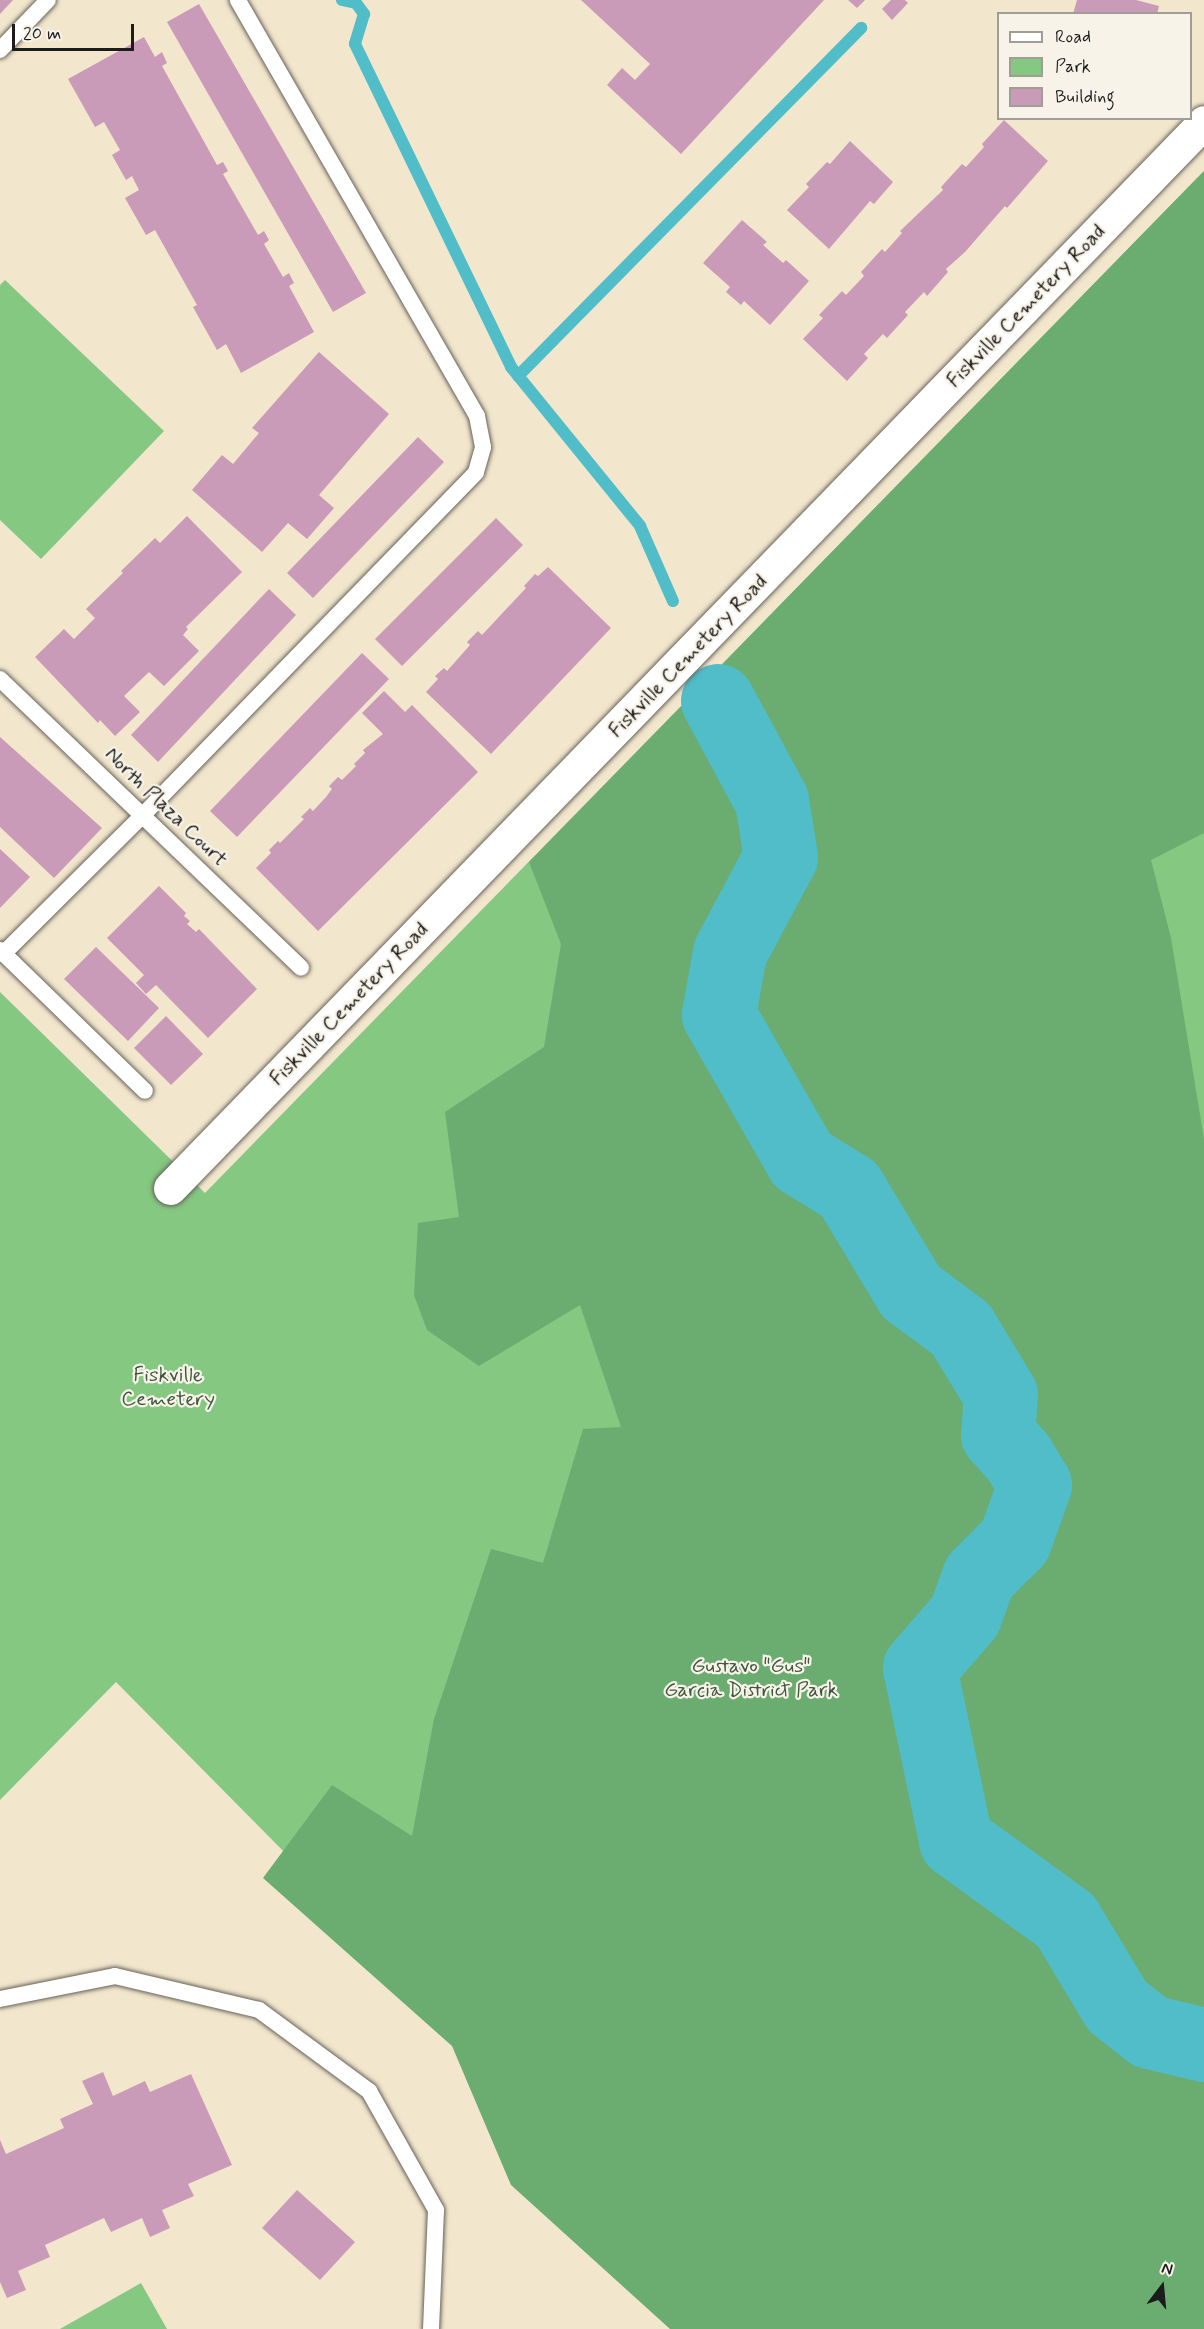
<!DOCTYPE html>
<style>
body{margin:0}
#map{position:relative;width:1204px;height:2329px;overflow:hidden;background:#f2e6cd;font-family:Mynerve,sans-serif}
div>[style]{position:absolute}
.green>*{inset:0;background:#84c882}
.forest>*{inset:0;background:#6bac70}
.stream>*{height:12px;margin:-6px;padding:0 6px;transform-origin:6px;border-radius:6px;background:#50bdc8}
.river>*{height:74px;margin:-37px;padding:0 37px;transform-origin:37px;border-radius:37px;background:#50bdc8}
.building>*{inset:0;background:#ca9bb9}
.roads{filter:drop-shadow(0 0 2px #67635a) drop-shadow(0 0 2px #67635a)}
.lane>*{height:16px;margin:-8px;padding:0 8px;transform-origin:8px;border-radius:8px;background:#fff}
.street>*{height:33px;margin:-16.5px;padding:0 16.5px;transform-origin:16.5px;border-radius:16.5px;background:#fff}
span{translate:-50% -50%;white-space:nowrap;text-align:center;line-height:1.15;-webkit-text-stroke:4.5px #f7f3e8;paint-order:stroke}
.street-label{font-size:21px;color:#1c1c1c}
.park-label{font-size:21px;color:#405840}
.legend{position:absolute;left:997px;top:12px;width:195px;height:108px;box-sizing:border-box;background:#f7f3e8;border:2px solid #9f9d96;margin:0;padding:8px 10px;list-style:none;font-size:18px;color:#1c1c1c}
.legend li{display:flex;align-items:center;gap:12px;height:30px}
.legend b{width:30px;border:2px solid #9f9d96}
.north{position:absolute;left:1132px;top:2257px;width:60px;height:60px;-webkit-text-stroke:4px #f7f3e8;paint-order:stroke;rotate:16deg;font-size:16px;font-weight:700;line-height:24px;text-align:center;color:#1c1c1c}
.north::after{content:'';display:block;margin:auto;width:21px;height:27px;background:#1c1c1c;clip-path:polygon(50% 0,100% 100%,50% 72%,0 100%)}
.scale{position:absolute;left:12px;top:24px;width:122px;height:27px;box-sizing:border-box;border:3px solid #1c1c1c;border-top:0;padding-left:8px;font-size:18px;line-height:21px;white-space:nowrap;color:#1c1c1c;-webkit-text-stroke:4px #f7f3e8;paint-order:stroke}
</style>
<div id="map">
<div class="green">
<i style="clip-path:polygon(1204px 171px,1204px 2329px,756px 2329px,116px 1682px,0 1800px,0 992px,205px 1193px)"></i>
<i style="clip-path:polygon(5px 280px,164px 431px,41px 559px,0 520px,0 285px)"></i>
<i style="clip-path:polygon(141px 2283px,167px 2329px,60px 2329px)"></i>
</div>
<div class="forest">
<i style="clip-path:polygon(1204px 171px,1204px 833px,1151px 860px,1171px 938px,1204px 1139px,1204px 2329px,670px 2329px,511px 2185px,452px 2046px,263px 1878px,332px 1785px,412px 1836px,434px 1719px,491px 1549px,543px 1563px,583px 1429px,621px 1427px,580px 1305px,479px 1366px,427px 1330px,414px 1295px,418px 1223px,459px 1217px,445px 1112px,544px 1047px,561px 944px,529px 862px)"></i>
</div>
<div class="stream">
<i style="left:342px;top:0;width:14px;rotate:12deg"></i>
<i style="left:356px;top:3px;width:14px;rotate:54deg"></i>
<i style="left:364px;top:14px;width:31px;rotate:107deg"></i>
<i style="left:355px;top:44px;width:359px;rotate:64.2deg"></i>
<i style="left:511px;top:367px;width:205px;rotate:50.9deg"></i>
<i style="left:640px;top:526px;width:82px;rotate:66.3deg"></i>
<i style="left:518px;top:376px;width:489px;rotate:-45.4deg"></i>
</div>
<div class="river">
<i style="left:718px;top:701px;width:114px;rotate:61.6deg"></i>
<i style="left:772px;top:801px;width:57px;rotate:80.9deg"></i>
<i style="left:781px;top:857px;width:109px;rotate:118deg"></i>
<i style="left:730px;top:953px;width:63px;rotate:100.1deg"></i>
<i style="left:719px;top:1015px;width:167px;rotate:60.2deg"></i>
<i style="left:802px;top:1160px;width:55px;rotate:31.7deg"></i>
<i style="left:849px;top:1189px;width:120px;rotate:59deg"></i>
<i style="left:911px;top:1292px;width:62px;rotate:36.5deg"></i>
<i style="left:961px;top:1329px;width:77px;rotate:58.8deg"></i>
<i style="left:1001px;top:1395px;width:40px;rotate:94.3deg"></i>
<i style="left:998px;top:1435px;width:30px;rotate:48deg"></i>
<i style="left:1018px;top:1457px;width:33px;rotate:59deg"></i>
<i style="left:1035px;top:1485px;width:59px;rotate:109.7deg"></i>
<i style="left:1015px;top:1541px;width:51px;rotate:135deg"></i>
<i style="left:979px;top:1577px;width:41px;rotate:109.7deg"></i>
<i style="left:965px;top:1616px;width:69px;rotate:130.9deg"></i>
<i style="left:920px;top:1668px;width:177px;rotate:78.2deg"></i>
<i style="left:956px;top:1841px;width:136px;rotate:36deg"></i>
<i style="left:1066px;top:1921px;width:99px;rotate:59deg"></i>
<i style="left:1117px;top:2006px;width:42px;rotate:38.2deg"></i>
<i style="left:1150px;top:2032px;width:56px;rotate:13.5deg"></i>
</div>
<div class="building">
<i style="clip-path:polygon(0 0,13px 0,0 14px)"></i>
<i style="clip-path:polygon(581px 0,824px 0,681px 154px,607px 85px,622px 68px,635px 80px,650px 64px)"></i>
<i style="clip-path:polygon(848px 0,865px 0,857px 8px)"></i>
<i style="clip-path:polygon(891px 0,905px 0,908px 3px,892px 20px,882px 9px)"></i>
<i style="clip-path:polygon(1077px 0,1136px 0,1159px 6px,1157px 14px,1073px 14px)"></i>
<i style="clip-path:polygon(199px 4px,366px 293px,333px 312px,167px 22px)"></i>
<i style="clip-path:polygon(144px 37px,155px 57px,162px 52px,167px 63px,162px 66px,217px 165px,223px 162px,228px 171px,223px 174px,258px 235px,264px 231px,269px 240px,264px 244px,283px 277px,289px 273px,294px 283px,289px 286px,314px 332px,241px 373px,226px 344px,217px 350px,193px 307px,197px 305px,155px 230px,146px 235px,125px 198px,139px 190px,132px 176px,126px 180px,112px 155px,120px 150px,104px 122px,95px 127px,68px 79px)"></i>
<i style="clip-path:polygon(1004px 120px,1048px 161px,1007px 208px,1005px 206px,965px 252px,946px 269px,948px 272px,927px 296px,924px 292px,905px 312px,908px 315px,887px 338px,883px 334px,864px 354px,868px 358px,847px 381px,803px 339px,823px 318px,819px 315px,842px 291px,846px 295px,864px 276px,861px 272px,882px 249px,885px 252px,902px 233px,900px 231px,943px 190px,941px 187px,962px 164px,966px 167px,984px 147px,982px 144px)"></i>
<i style="clip-path:polygon(850px 141px,893px 182px,874px 204px,870px 201px,829px 249px,787px 210px,809px 187px,806px 184px,827px 162px,830px 164px)"></i>
<i style="clip-path:polygon(742px 220px,767px 242px,763px 245px,783px 263px,786px 260px,809px 281px,770px 325px,744px 301px,741px 305px,726px 292px,730px 287px,703px 263px)"></i>
<i style="clip-path:polygon(319px 352px,389px 414px,319px 495px,334px 508px,307px 539px,288px 523px,262px 552px,192px 490px,222px 455px,233px 464px,259px 433px,252px 428px)"></i>
<i style="clip-path:polygon(418px 437px,444px 462px,313px 598px,287px 573px)"></i>
<i style="clip-path:polygon(187px 516px,242px 572px,186px 627px,188px 629px,183px 635px,199px 651px,164px 686px,149px 672px,124px 696px,140px 712px,115px 736px,100px 720px,98px 723px,35px 657px,64px 629px,74px 639px,95px 618px,86px 609px,123px 573px,121px 571px,155px 538px,160px 543px)"></i>
<i style="clip-path:polygon(496px 518px,523px 545px,402px 666px,375px 639px)"></i>
<i style="clip-path:polygon(548px 567px,611px 628px,491px 754px,426px 692px,438px 679px,435px 676px,444px 668px,447px 671px,470px 645px,467px 642px,478px 631px,482px 635px,526px 588px,524px 586px,535px 574px,538px 576px)"></i>
<i style="clip-path:polygon(269px 589px,296px 615px,158px 762px,131px 735px)"></i>
<i style="clip-path:polygon(362px 653px,389px 679px,237px 837px,210px 811px)"></i>
<i style="clip-path:polygon(384px 691px,405px 712px,412px 705px,478px 772px,318px 931px,256px 868px,271px 853px,269px 850px,278px 841px,280px 843px,304px 819px,301px 817px,310px 808px,313px 811px,326px 797px,332px 789px,329px 786px,338px 777px,342px 780px,356px 766px,354px 764px,365px 753px,363px 750px,383px 734px,362px 713px)"></i>
<i style="clip-path:polygon(0 737px,102px 828px,54px 878px,0 827px)"></i>
<i style="clip-path:polygon(0 849px,30px 877px,0 908px)"></i>
<i style="clip-path:polygon(159px 886px,186px 913px,184px 916px,190px 921px,187px 924px,196px 932px,199px 929px,257px 989px,208px 1038px,156px 985px,146px 994px,136px 983px,144px 975px,107px 938px)"></i>
<i style="clip-path:polygon(96px 947px,159px 1008px,128px 1041px,64px 979px)"></i>
<i style="clip-path:polygon(166px 1016px,203px 1054px,171px 1085px,134px 1048px)"></i>
<i style="clip-path:polygon(103px 2072px,113px 2096px,145px 2081px,150px 2092px,191px 2074px,232px 2165px,188px 2184px,194px 2196px,162px 2210px,170px 2228px,150px 2237px,142px 2218px,111px 2232px,104px 2218px,45px 2245px,50px 2257px,18px 2271px,26px 2290px,7px 2298px,0 2282px,0 2140px,6px 2154px,64px 2128px,60px 2119px,93px 2104px,82px 2081px)"></i>
<i style="clip-path:polygon(297px 2190px,355px 2242px,320px 2280px,262px 2228px)"></i>
</div>
<div class="roads">
<div class="lane">
<i style="left:0;top:50px;width:69px;rotate:-46.2deg"></i>
<i style="left:0;top:679px;width:417px;rotate:43.8deg"></i>
<i style="left:0;top:950px;width:202px;rotate:44.2deg"></i>
<i style="left:3px;top:954px;width:196px;rotate:-44.8deg"></i>
<i style="left:142px;top:816px;width:479px;rotate:-45.8deg"></i>
<i style="left:476px;top:472px;width:26px;rotate:-74deg"></i>
<i style="left:483px;top:447px;width:32px;rotate:-101deg"></i>
<i style="left:477px;top:416px;width:480px;rotate:-119.9deg"></i>
<i style="left:0;top:1999px;width:117px;rotate:-11.3deg"></i>
<i style="left:115px;top:1976px;width:148px;rotate:13.3deg"></i>
<i style="left:259px;top:2010px;width:137px;rotate:36.4deg"></i>
<i style="left:369px;top:2091px;width:137px;rotate:60.6deg"></i>
<i style="left:436px;top:2210px;width:119px;rotate:92.4deg"></i>
</div>
<div class="street">
<i style="left:170px;top:1188px;width:1485px;rotate:-45.87deg"></i>
</div>
</div>
<div class="street-label">
<span style="left:1026px;top:306px;rotate:-46deg">Fiskville Cemetery Road</span>
<span style="left:688px;top:656px;rotate:-46deg">Fiskville Cemetery Road</span>
<span style="left:166px;top:807px;rotate:44deg">North Plaza Court</span>
<span style="left:349px;top:1004px;rotate:-46deg">Fiskville Cemetery Road</span>
</div>
<div class="park-label">
<span style="left:168px;top:1387px">Fiskville<br>Cemetery</span>
<span style="left:751px;top:1678px">Gustavo "Gus"<br>Garcia District Park</span>
</div>
<ul class="legend">
<li><b style="height:8px;background:#fff"></b>Road</li>
<li><b style="height:16px;background:#84c882"></b>Park</li>
<li><b style="height:16px;background:#ca9bb9"></b>Building</li>
</ul>
<div class="north">N</div>
<div class="scale">20 m</div>
</div>
